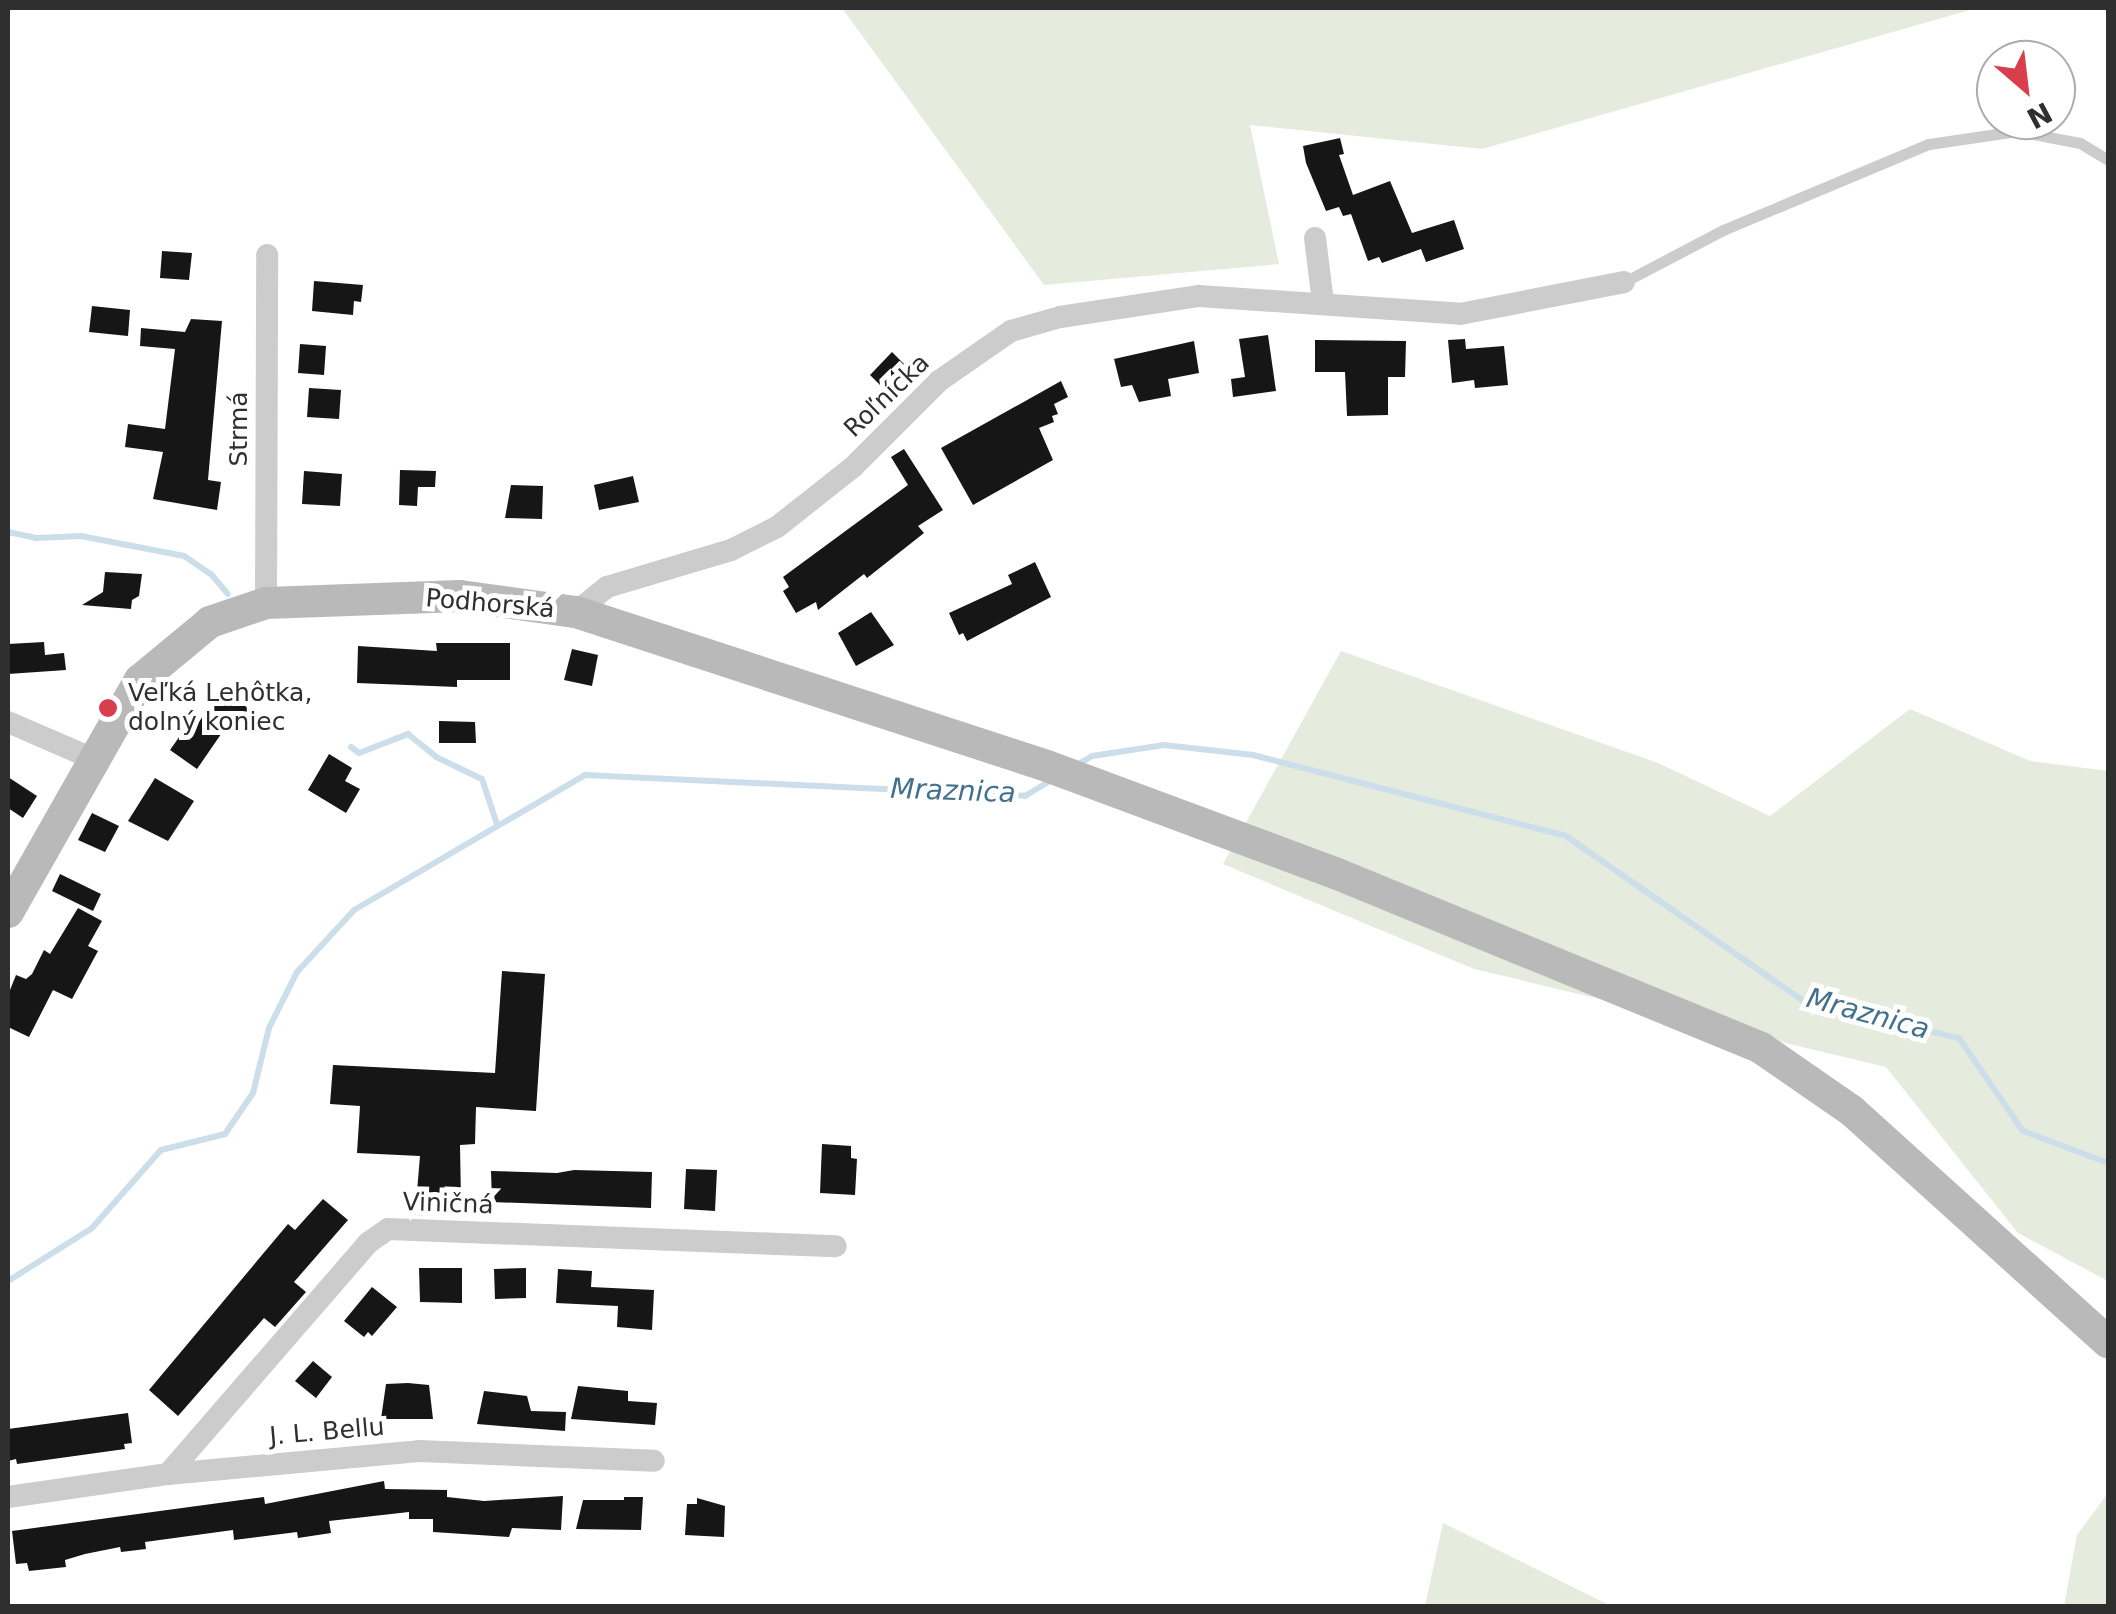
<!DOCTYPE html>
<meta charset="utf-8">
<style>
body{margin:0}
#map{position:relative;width:2116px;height:1614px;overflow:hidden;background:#fff;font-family:"DejaVu Sans",sans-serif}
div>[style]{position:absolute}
.green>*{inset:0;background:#e5ebdd}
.stream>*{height:6px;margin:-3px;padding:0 3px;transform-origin:3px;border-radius:3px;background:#cbdee9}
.building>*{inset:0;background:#161616}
.lane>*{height:11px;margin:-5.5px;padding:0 5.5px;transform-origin:5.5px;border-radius:5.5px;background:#ccc}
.street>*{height:22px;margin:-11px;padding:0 11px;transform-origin:11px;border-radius:11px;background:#ccc}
.secondary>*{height:32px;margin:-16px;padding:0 16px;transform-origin:16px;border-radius:16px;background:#b9b9b9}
.dots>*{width:28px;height:28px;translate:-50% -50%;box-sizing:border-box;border:5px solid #fff;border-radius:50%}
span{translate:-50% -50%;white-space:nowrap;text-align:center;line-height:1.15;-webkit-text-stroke:10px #fff;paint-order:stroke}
.street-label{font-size:25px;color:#2f2f2f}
.poi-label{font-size:25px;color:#2f2f2f}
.left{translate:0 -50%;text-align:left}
.water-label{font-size:28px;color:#42718b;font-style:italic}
.frame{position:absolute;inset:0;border:10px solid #2f2f2f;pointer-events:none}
.north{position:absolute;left:1976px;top:40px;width:100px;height:100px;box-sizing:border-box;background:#fff;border:2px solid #acacac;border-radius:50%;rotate:152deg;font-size:28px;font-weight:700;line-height:40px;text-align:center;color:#2f2f2f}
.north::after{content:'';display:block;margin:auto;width:35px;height:45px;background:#d93e4d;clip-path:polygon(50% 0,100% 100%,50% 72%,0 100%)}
</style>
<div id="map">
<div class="green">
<i style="clip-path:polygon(842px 8px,1977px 8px,1482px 149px,1250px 125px,1279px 264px,1044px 285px)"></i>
<i style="clip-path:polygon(1341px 651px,1658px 763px,1770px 816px,1910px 709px,2030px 761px,2108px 771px,2108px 1281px,2018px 1233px,1886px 1067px,1474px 969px,1223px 864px)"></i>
<i style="clip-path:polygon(2108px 1493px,2108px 1606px,2064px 1606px,2077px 1535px)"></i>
<i style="clip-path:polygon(1443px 1523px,1611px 1606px,1425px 1606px)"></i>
</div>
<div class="stream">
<i style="left:8px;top:532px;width:29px;rotate:12deg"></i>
<i style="left:36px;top:538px;width:45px;rotate:-2.5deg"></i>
<i style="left:81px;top:536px;width:105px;rotate:11deg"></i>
<i style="left:184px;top:556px;width:32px;rotate:34deg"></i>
<i style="left:211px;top:574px;width:26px;rotate:50deg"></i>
<i style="left:351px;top:747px;width:10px;rotate:37deg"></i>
<i style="left:359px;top:753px;width:53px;rotate:-21.2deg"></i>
<i style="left:408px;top:734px;width:36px;rotate:39deg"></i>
<i style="left:436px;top:757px;width:51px;rotate:25.6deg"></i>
<i style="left:482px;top:779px;width:47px;rotate:71.6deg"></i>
<i style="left:1077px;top:765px;width:17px;rotate:-31deg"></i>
<i style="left:1092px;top:756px;width:73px;rotate:-8.7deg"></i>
<i style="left:1164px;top:745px;width:90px;rotate:6.4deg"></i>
<i style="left:1253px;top:755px;width:323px;rotate:14.5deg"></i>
<i style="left:1566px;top:836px;width:291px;rotate:34.8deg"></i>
<i style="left:1805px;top:1002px;width:158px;rotate:13.2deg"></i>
<i style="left:1959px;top:1038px;width:113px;rotate:55.5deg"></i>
<i style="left:2023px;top:1131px;width:91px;rotate:20.6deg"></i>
<i style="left:8px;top:1281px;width:99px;rotate:-32.2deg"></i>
<i style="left:92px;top:1228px;width:104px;rotate:-48.5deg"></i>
<i style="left:161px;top:1150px;width:66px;rotate:-14deg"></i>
<i style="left:225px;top:1134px;width:50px;rotate:-55.7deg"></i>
<i style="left:253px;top:1093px;width:67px;rotate:-76.2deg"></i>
<i style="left:269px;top:1028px;width:63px;rotate:-63.4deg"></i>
<i style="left:297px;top:972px;width:84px;rotate:-47.4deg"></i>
<i style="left:354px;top:910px;width:268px;rotate:-30.3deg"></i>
<i style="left:585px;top:775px;width:441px;rotate:2.7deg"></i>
<i style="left:1025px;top:796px;width:33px;rotate:-31deg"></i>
</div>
<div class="building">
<i style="clip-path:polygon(1340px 138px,1344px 154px,1339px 155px,1353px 195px,1390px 181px,1412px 233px,1454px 220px,1464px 249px,1426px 262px,1421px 249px,1382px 263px,1379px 257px,1368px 261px,1351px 214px,1343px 216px,1339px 207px,1326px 211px,1306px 163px,1303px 146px)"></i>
<i style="clip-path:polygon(162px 251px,192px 253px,189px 280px,160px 278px)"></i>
<i style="clip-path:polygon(314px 281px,363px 285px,361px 302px,354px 301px,353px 315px,312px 311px)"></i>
<i style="clip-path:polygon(92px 306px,130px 310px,128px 336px,89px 332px)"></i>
<i style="clip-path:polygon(191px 319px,222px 321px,208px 480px,221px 482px,217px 510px,153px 499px,163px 452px,125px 447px,128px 424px,165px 429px,175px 349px,140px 346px,141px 328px,185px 332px)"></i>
<i style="clip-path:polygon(1268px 335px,1276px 391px,1233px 397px,1231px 379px,1245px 377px,1239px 339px)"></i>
<i style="clip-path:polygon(1465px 339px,1466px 349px,1504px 346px,1508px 385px,1475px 388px,1474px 380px,1452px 383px,1448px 340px)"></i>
<i style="clip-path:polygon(1315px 340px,1406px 341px,1405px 377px,1388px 377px,1388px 415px,1347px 416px,1345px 372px,1315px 372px)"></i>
<i style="clip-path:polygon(1194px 341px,1199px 373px,1168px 379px,1171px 396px,1139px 402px,1132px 385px,1121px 387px,1114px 359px)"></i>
<i style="clip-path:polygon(300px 344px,326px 346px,324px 375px,298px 373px)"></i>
<i style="clip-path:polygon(892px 352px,908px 368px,886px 391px,870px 375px)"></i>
<i style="clip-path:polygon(1061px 381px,1068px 397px,1054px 404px,1058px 414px,1052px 416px,1054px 422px,1039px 428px,1053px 460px,973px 505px,941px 448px)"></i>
<i style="clip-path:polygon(309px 388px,341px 390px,339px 419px,307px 417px)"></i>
<i style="clip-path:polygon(904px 449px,943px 510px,918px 526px,924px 533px,867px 578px,864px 574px,818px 610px,816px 602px,796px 613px,783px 591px,789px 587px,783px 577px,908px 485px,891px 457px)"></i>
<i style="clip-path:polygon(400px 470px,436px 471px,435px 487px,418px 487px,417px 506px,399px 505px)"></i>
<i style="clip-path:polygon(304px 471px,342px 474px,340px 506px,302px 504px)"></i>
<i style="clip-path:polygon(633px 476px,639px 502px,599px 510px,594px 485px)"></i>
<i style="clip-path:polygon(511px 485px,543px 486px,542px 519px,505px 518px)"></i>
<i style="clip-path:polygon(1035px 562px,1051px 597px,967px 641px,963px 633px,959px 635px,949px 613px,1012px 584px,1008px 575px)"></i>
<i style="clip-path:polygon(105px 572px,142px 574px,139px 596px,132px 600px,131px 609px,82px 605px,103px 592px)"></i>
<i style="clip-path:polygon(871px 612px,894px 645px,856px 666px,838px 633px)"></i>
<i style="clip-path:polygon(44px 642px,45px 655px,64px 653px,66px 670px,8px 674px,8px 644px)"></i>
<i style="clip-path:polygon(436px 643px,510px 643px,510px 680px,457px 680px,457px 687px,357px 683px,358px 646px,437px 651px)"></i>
<i style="clip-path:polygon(572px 649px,598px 655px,592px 686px,564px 680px)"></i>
<i style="clip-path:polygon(227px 684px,247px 699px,243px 704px,254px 714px,240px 733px,228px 724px,197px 769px,170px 750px,189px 723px,195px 727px)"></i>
<i style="clip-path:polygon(439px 721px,475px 722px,476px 743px,439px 743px)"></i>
<i style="clip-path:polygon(329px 754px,352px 768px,345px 781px,360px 789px,346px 813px,308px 790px)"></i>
<i style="clip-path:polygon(8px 777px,37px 796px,23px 818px,8px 808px)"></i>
<i style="clip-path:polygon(155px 778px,194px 801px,168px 841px,128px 821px)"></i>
<i style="clip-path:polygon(92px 813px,119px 826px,105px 852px,78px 840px)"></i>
<i style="clip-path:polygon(60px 874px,101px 894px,93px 911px,52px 891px)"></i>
<i style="clip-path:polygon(78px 908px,102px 921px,88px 946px,98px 951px,72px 999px,53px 990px,29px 1037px,8px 1027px,8px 995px,16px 975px,26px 979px,32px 974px,44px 950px,50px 954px)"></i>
<i style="clip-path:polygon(502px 971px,545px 974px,536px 1111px,476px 1107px,475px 1144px,460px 1145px,461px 1201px,445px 1200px,444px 1216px,415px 1215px,420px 1156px,357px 1153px,360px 1106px,330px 1104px,333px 1065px,495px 1073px)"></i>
<i style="clip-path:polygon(822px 1144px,851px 1146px,851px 1158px,857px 1159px,855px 1195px,820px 1193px)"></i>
<i style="clip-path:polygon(686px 1169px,717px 1170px,715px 1211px,684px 1209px)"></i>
<i style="clip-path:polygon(574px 1170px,652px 1172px,651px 1208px,492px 1202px,491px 1171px,557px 1173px)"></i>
<i style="clip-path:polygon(323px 1199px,348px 1220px,294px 1282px,306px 1292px,275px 1327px,264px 1318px,178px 1416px,149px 1390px,288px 1224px,295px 1230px)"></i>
<i style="clip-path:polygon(419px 1268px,462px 1268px,462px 1303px,420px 1302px)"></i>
<i style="clip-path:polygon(526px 1268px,526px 1298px,495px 1299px,494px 1269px)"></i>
<i style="clip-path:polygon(558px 1269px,592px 1271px,591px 1287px,654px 1290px,652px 1330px,617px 1327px,618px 1306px,556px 1303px)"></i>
<i style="clip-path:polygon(372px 1287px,397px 1307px,372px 1336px,368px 1332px,364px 1337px,344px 1321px)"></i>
<i style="clip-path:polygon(313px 1361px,332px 1377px,316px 1398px,295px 1381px)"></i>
<i style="clip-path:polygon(408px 1383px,429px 1385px,433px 1419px,381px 1419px,386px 1384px)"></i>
<i style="clip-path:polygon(578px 1386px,628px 1391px,628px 1401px,657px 1403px,655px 1425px,571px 1419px)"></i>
<i style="clip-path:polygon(484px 1391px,527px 1396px,531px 1411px,566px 1412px,565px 1431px,477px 1424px)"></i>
<i style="clip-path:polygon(128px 1413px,132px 1443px,124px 1444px,125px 1449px,17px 1464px,16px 1459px,8px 1461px,8px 1429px)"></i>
<i style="clip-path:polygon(384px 1481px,385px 1489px,447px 1490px,447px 1497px,484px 1501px,563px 1496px,561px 1530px,512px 1528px,509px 1537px,433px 1532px,433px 1519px,409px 1519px,409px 1512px,329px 1521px,331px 1533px,298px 1538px,297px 1532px,234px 1540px,233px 1530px,145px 1542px,146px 1549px,121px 1552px,120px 1547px,85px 1554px,65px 1560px,66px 1567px,29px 1571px,27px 1563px,16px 1564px,12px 1531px,264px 1497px,265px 1504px)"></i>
<i style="clip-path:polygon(624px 1497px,643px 1497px,641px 1530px,576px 1529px,583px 1500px,624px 1500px)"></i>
<i style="clip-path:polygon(697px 1498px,725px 1506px,724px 1537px,685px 1535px,687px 1504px,697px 1504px)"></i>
</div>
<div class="lane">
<i style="left:1624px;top:282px;width:112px;rotate:-27.7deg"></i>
<i style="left:1723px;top:230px;width:223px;rotate:-22.7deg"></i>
<i style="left:1929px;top:144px;width:89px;rotate:-8.4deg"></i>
<i style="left:2017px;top:131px;width:64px;rotate:10.8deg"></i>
<i style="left:2080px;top:143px;width:33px;rotate:31deg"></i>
</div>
<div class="street">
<i style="left:1315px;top:238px;width:64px;rotate:82.9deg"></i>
<i style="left:266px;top:603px;width:348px;rotate:-89.8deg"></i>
<i style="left:576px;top:612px;width:40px;rotate:-39deg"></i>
<i style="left:607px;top:587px;width:129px;rotate:-16.6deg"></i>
<i style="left:731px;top:550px;width:51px;rotate:-26.6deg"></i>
<i style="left:777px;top:527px;width:97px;rotate:-38.3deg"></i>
<i style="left:853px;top:467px;width:122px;rotate:-45deg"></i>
<i style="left:939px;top:381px;width:88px;rotate:-34.8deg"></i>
<i style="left:1011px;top:331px;width:51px;rotate:-15.9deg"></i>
<i style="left:1060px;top:317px;width:141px;rotate:-8.6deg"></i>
<i style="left:1199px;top:296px;width:262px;rotate:3.9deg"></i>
<i style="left:1460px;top:314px;width:167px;rotate:-11deg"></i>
<i style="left:8px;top:722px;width:96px;rotate:23.4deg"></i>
<i style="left:168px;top:1474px;width:306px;rotate:-49.1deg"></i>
<i style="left:368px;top:1243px;width:24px;rotate:-35deg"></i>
<i style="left:388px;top:1229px;width:448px;rotate:2.2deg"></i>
<i style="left:8px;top:1497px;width:162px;rotate:-8.2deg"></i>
<i style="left:168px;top:1474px;width:252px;rotate:-5.2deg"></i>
<i style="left:419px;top:1451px;width:235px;rotate:2.4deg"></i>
</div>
<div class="secondary">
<i style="left:8px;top:912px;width:267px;rotate:-60.4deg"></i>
<i style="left:140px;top:680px;width:91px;rotate:-39.6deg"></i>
<i style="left:210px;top:622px;width:59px;rotate:-18.7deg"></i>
<i style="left:266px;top:603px;width:194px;rotate:-2.1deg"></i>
<i style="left:460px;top:596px;width:117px;rotate:7.9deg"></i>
<i style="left:576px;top:612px;width:496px;rotate:18.1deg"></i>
<i style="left:1047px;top:766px;width:307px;rotate:20.4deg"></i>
<i style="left:1335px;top:873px;width:461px;rotate:22.3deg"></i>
<i style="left:1761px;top:1048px;width:111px;rotate:34.7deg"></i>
<i style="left:1852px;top:1111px;width:345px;rotate:42.1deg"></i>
</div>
<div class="dots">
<i style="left:108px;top:708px;background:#d93e4d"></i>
</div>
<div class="street-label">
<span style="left:887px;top:396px;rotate:-44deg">Roľnícka</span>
<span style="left:239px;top:429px;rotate:-90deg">Strmá</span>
<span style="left:490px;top:604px;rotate:5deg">Podhorská</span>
<span style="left:448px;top:1204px;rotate:2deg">Viničná</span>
<span style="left:327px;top:1432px;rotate:-5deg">J. L. Bellu</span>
</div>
<div class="poi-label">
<span class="left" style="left:128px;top:708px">Veľká Lehôtka,<br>dolný koniec</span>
</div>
<div class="water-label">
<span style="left:953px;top:791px;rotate:2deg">Mraznica</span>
<span style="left:1868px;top:1014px;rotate:15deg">Mraznica</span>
</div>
<div class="frame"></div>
<div class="north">N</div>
</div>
